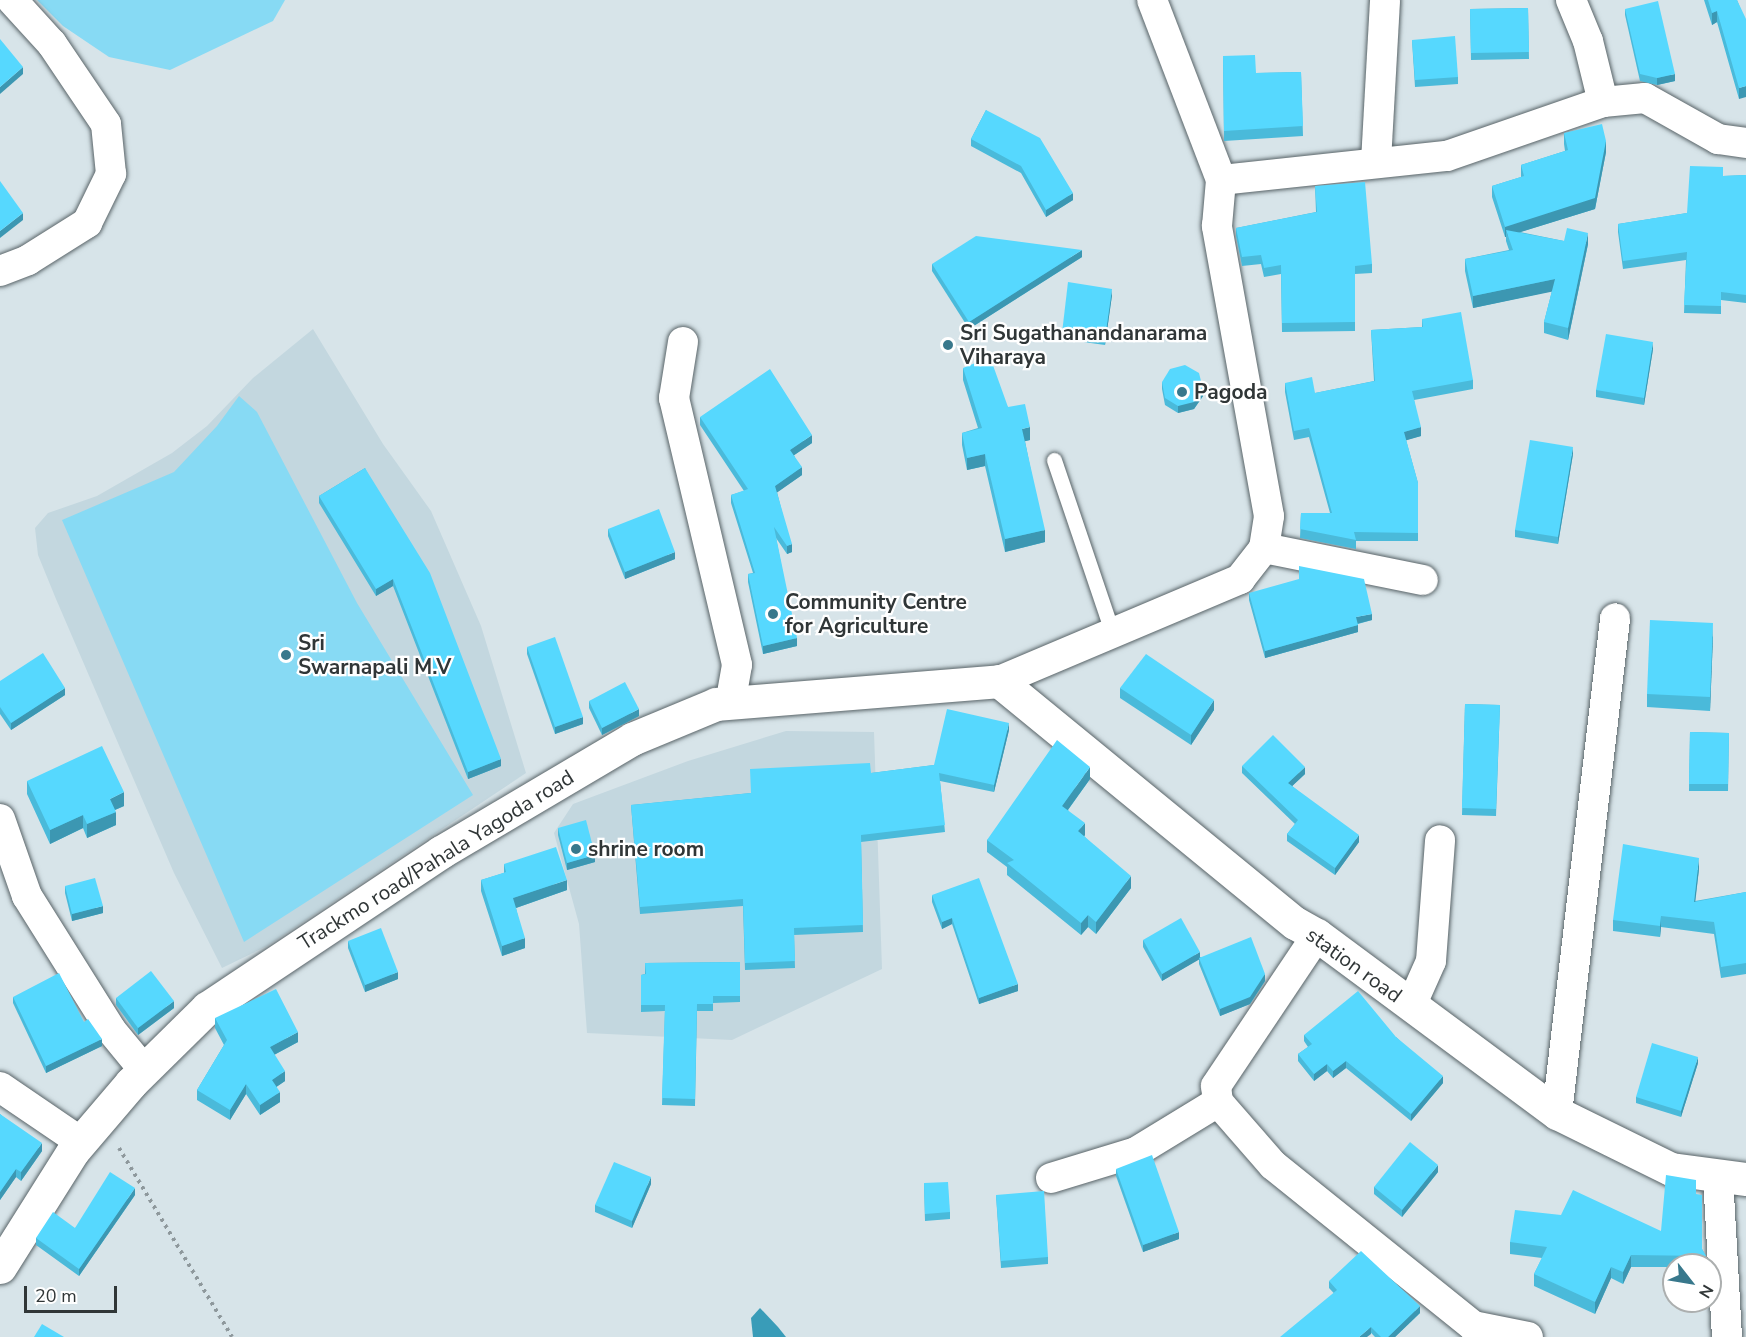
<!DOCTYPE html>
<style>
body{margin:0}
#map{position:relative;width:1746px;height:1337px;overflow:hidden;background:#d7e4e9;font-family:"Nunito Sans",sans-serif}
div>[style]{position:absolute}
.built>*{inset:0;background:#c3d7df}
.green>*{inset:0;background:#87daf4}
.water>*{inset:0;background:#399cb8}
.path>*{height:4px;margin-top:-2px;transform-origin:0;background:repeating-linear-gradient(90deg,#8e989c 0 3px,transparent 0 7.5px)}
.roads{filter:drop-shadow(0 0 2px #596468) drop-shadow(0 0 2px #596468)}
.service>*{height:15px;margin:-7.5px;padding:0 7.5px;transform-origin:7.5px;border-radius:7.5px;background:#fff}
.minor>*{height:30px;margin:-15px;padding:0 15px;transform-origin:15px;border-radius:15px;background:#fff}
.tertiary>*{height:33px;margin:-16.5px;padding:0 16.5px;transform-origin:16.5px;border-radius:16.5px;background:#fff}
.wall>*{inset:0;background:#4abada}
.shaded-wall>*{inset:0;background:#3c97b2}
.building>*{inset:0;background:#56d8fe}
.dots>*{width:16px;height:16px;translate:-50% -50%;box-sizing:border-box;border:3px solid #fff;border-radius:50%}
span{translate:-50% -50%;white-space:nowrap;text-align:center;line-height:1.15;-webkit-text-stroke:4.5px #fff;paint-order:stroke}
.poi-label{font-size:21px;color:#303637;font-weight:700}
.left{translate:0 -50%;text-align:left}
.street-label{font-size:21px;color:#303637}
.north{position:absolute;left:1662px;top:1253px;width:60px;height:60px;box-sizing:border-box;background:#fff;border:2px solid #acafaf;border-radius:50%;rotate:121deg;font-size:16px;font-weight:700;line-height:24px;text-align:center;color:#303637}
.north::after{content:'';display:block;margin:auto;width:21px;height:27px;background:#38788c;clip-path:polygon(50% 0,100% 100%,50% 72%,0 100%)}
.scale{position:absolute;left:24px;top:1286px;width:93px;height:27px;box-sizing:border-box;border:3px solid #303637;border-top:0;padding-left:8px;font-size:18px;line-height:21px;white-space:nowrap;color:#303637;-webkit-text-stroke:4px #fff;paint-order:stroke}
</style>
<div id="map">
<div class="built">
<i style="clip-path:polygon(313px 329px,383px 444px,431px 511px,481px 626px,526px 773px,267px 946px,222px 968px,174px 873px,56px 599px,38px 555px,35px 528px,48px 513px,97px 496px,172px 453px,207px 426px,253px 378px)"></i>
<i style="clip-path:polygon(786px 731px,874px 732px,882px 969px,732px 1040px,587px 1033px,579px 924px,554px 833px,573px 804px,688px 761px)"></i>
</div>
<div class="green">
<i style="clip-path:polygon(37px 0,285px 0,273px 21px,170px 70px,109px 57px,63px 26px)"></i>
<i style="clip-path:polygon(239px 396px,257px 412px,357px 603px,473px 795px,244px 942px,62px 520px,174px 472px,217px 426px)"></i>
</div>
<div class="water">
<i style="clip-path:polygon(760px 1308px,778px 1327px,786px 1337px,753px 1337px,751px 1318px)"></i>
</div>
<div class="path">
<i style="left:119px;top:1148px;width:220px;rotate:59.1deg"></i>
</div>
<div class="roads">
<div class="service">
<i style="left:1054px;top:460px;width:181px;rotate:71.3deg"></i>
</div>
<div class="minor">
<i style="left:1152px;top:0;width:193px;rotate:69deg"></i>
<i style="left:1571px;top:0;width:44px;rotate:67.5deg"></i>
<i style="left:1588px;top:41px;width:63px;rotate:76.2deg"></i>
<i style="left:1376px;top:162px;width:162px;rotate:-86.8deg"></i>
<i style="left:0;top:271px;width:30px;rotate:-21deg"></i>
<i style="left:28px;top:260px;width:70px;rotate:-32.1deg"></i>
<i style="left:87px;top:223px;width:55px;rotate:-63.9deg"></i>
<i style="left:111px;top:174px;width:50px;rotate:-95.7deg"></i>
<i style="left:106px;top:124px;width:97px;rotate:-124deg"></i>
<i style="left:52px;top:44px;width:59px;rotate:-132.3deg"></i>
<i style="left:683px;top:342px;width:57px;rotate:99.1deg"></i>
<i style="left:674px;top:398px;width:274px;rotate:76.7deg"></i>
<i style="left:737px;top:665px;width:39px;rotate:100deg"></i>
<i style="left:1264px;top:548px;width:162px;rotate:11.4deg"></i>
<i style="left:999px;top:681px;width:262px;rotate:-22.9deg"></i>
<i style="left:1240px;top:579px;width:39px;rotate:-52deg"></i>
<i style="left:1264px;top:548px;width:32px;rotate:-81deg"></i>
<i style="left:1269px;top:516px;width:295px;rotate:-100.2deg"></i>
<i style="left:1217px;top:226px;width:46px;rotate:-85deg"></i>
<i style="left:1221px;top:180px;width:227px;rotate:-6.1deg"></i>
<i style="left:1447px;top:156px;width:165px;rotate:-19.1deg"></i>
<i style="left:1603px;top:102px;width:42px;rotate:-5.4deg"></i>
<i style="left:1645px;top:98px;width:84px;rotate:29.3deg"></i>
<i style="left:1718px;top:139px;width:28px;rotate:8deg"></i>
<i style="left:0;top:819px;width:82px;rotate:70.7deg"></i>
<i style="left:27px;top:896px;width:158px;rotate:57.9deg"></i>
<i style="left:111px;top:1030px;width:52px;rotate:50.5deg"></i>
<i style="left:1411px;top:1006px;width:49px;rotate:-66deg"></i>
<i style="left:1431px;top:961px;width:121px;rotate:-85.7deg"></i>
<i style="left:0;top:1087px;width:98px;rotate:34.2deg"></i>
<i style="left:1218px;top:1102px;width:84px;rotate:48.9deg"></i>
<i style="left:1273px;top:1165px;width:257px;rotate:38.8deg"></i>
<i style="left:1473px;top:1326px;width:56px;rotate:11.3deg"></i>
<i style="left:1557px;top:1113px;width:498px;rotate:-83.3deg"></i>
<i style="left:1718px;top:1176px;width:161px;rotate:86.8deg"></i>
<i style="left:1051px;top:1178px;width:89px;rotate:-17deg"></i>
<i style="left:1136px;top:1152px;width:96px;rotate:-31.4deg"></i>
<i style="left:1218px;top:1102px;width:16px;rotate:-97deg"></i>
<i style="left:1216px;top:1086px;width:182px;rotate:-56.2deg"></i>
</div>
<div class="tertiary">
<i style="left:0;top:1267px;width:137px;rotate:-57.8deg"></i>
<i style="left:73px;top:1151px;width:89px;rotate:-49.5deg"></i>
<i style="left:131px;top:1083px;width:107px;rotate:-44.6deg"></i>
<i style="left:207px;top:1008px;width:281px;rotate:-33.7deg"></i>
<i style="left:441px;top:852px;width:222px;rotate:-30.6deg"></i>
<i style="left:632px;top:739px;width:91px;rotate:-22.6deg"></i>
<i style="left:716px;top:704px;width:284px;rotate:-4.6deg"></i>
<i style="left:999px;top:681px;width:382px;rotate:39.3deg"></i>
<i style="left:1295px;top:923px;width:25px;rotate:29deg"></i>
<i style="left:1317px;top:935px;width:299px;rotate:36.6deg"></i>
<i style="left:1557px;top:1113px;width:127px;rotate:26.2deg"></i>
<i style="left:1671px;top:1169px;width:76px;rotate:7.6deg"></i>
</div>
</div>
<div class="wall">
<i style="clip-path:polygon(1704px 0,1737px 0,1745px 20px,1739px 99px,1717px 22px,1712px 25px)"></i>
<i style="clip-path:polygon(1528px 8px,1529px 59px,1471px 60px,1470px 9px)"></i>
<i style="clip-path:polygon(1625px 9px,1675px 81px,1657px 85px,1640px 81px,1625px 15px)"></i>
<i style="clip-path:polygon(1412px 40px,1458px 77px,1458px 84px,1415px 87px)"></i>
<i style="clip-path:polygon(1223px 56px,1256px 73px,1301px 72px,1303px 136px,1224px 141px)"></i>
<i style="clip-path:polygon(986px 110px,1073px 200px,1046px 217px,1021px 173px,971px 146px,971px 139px)"></i>
<i style="clip-path:polygon(1564px 133px,1606px 152px,1595px 209px,1520px 232px,1564px 241px,1588px 244px,1568px 340px,1544px 333px,1544px 322px,1552px 291px,1473px 308px,1465px 271px,1465px 259px,1509px 250px,1506px 241px,1506px 237px,1505px 237px,1492px 197px,1492px 186px,1521px 177px,1521px 165px,1565px 151px,1564px 144px)"></i>
<i style="clip-path:polygon(1746px 175px,1746px 303px,1721px 300px,1721px 314px,1684px 313px,1686px 260px,1623px 269px,1618px 232px,1618px 224px,1687px 213px,1723px 176px)"></i>
<i style="clip-path:polygon(1315px 186px,1372px 264px,1372px 273px,1355px 274px,1355px 331px,1282px 332px,1281px 274px,1264px 277px,1261px 264px,1242px 266px,1236px 236px,1236px 228px,1316px 212px)"></i>
<i style="clip-path:polygon(1082px 257px,969px 329px,932px 271px,932px 264px)"></i>
<i style="clip-path:polygon(1112px 295px,1105px 345px,1062px 339px,1062px 333px)"></i>
<i style="clip-path:polygon(1422px 319px,1473px 380px,1473px 389px,1414px 400px,1421px 436px,1406px 440px,1418px 483px,1418px 541px,1356px 541px,1356px 549px,1300px 538px,1301px 513px,1330px 513px,1309px 437px,1294px 440px,1285px 392px,1285px 383px,1315px 393px,1374px 381px,1371px 330px,1422px 327px)"></i>
<i style="clip-path:polygon(1653px 349px,1644px 405px,1596px 397px,1596px 390px)"></i>
<i style="clip-path:polygon(963px 368px,1008px 407px,1030px 440px,1025px 441px,1045px 542px,1005px 552px,985px 466px,967px 470px,962px 445px,962px 433px,978px 428px,963px 380px)"></i>
<i style="clip-path:polygon(1162px 382px,1203px 396px,1194px 409px,1178px 413px,1165px 405px,1162px 389px)"></i>
<i style="clip-path:polygon(700px 417px,812px 443px,794px 455px,802px 475px,777px 492px,792px 552px,787px 554px,776px 538px,797px 646px,763px 654px,748px 582px,748px 574px,753px 573px,731px 503px,731px 495px,744px 491px,700px 425px)"></i>
<i style="clip-path:polygon(1573px 454px,1558px 544px,1515px 537px,1515px 530px)"></i>
<i style="clip-path:polygon(365px 468px,501px 766px,468px 779px,393px 586px,376px 596px,319px 503px,319px 496px)"></i>
<i style="clip-path:polygon(608px 529px,675px 559px,625px 579px,608px 536px)"></i>
<i style="clip-path:polygon(1249px 593px,1372px 620px,1358px 624px,1358px 632px,1265px 658px,1249px 600px)"></i>
<i style="clip-path:polygon(1713px 636px,1710px 711px,1647px 707px,1647px 694px)"></i>
<i style="clip-path:polygon(527px 647px,583px 724px,555px 734px,527px 654px)"></i>
<i style="clip-path:polygon(0 681px,65px 695px,11px 730px,0 714px)"></i>
<i style="clip-path:polygon(1120px 688px,1214px 710px,1191px 745px,1120px 698px)"></i>
<i style="clip-path:polygon(589px 701px,639px 716px,602px 735px,589px 708px)"></i>
<i style="clip-path:polygon(1465px 704px,1500px 705px,1496px 816px,1462px 815px)"></i>
<i style="clip-path:polygon(1009px 730px,994px 792px,940px 781px,945px 832px,861px 842px,863px 932px,794px 935px,795px 968px,745px 970px,743px 906px,640px 914px,631px 805px,751px 793px,871px 773px,934px 765px)"></i>
<i style="clip-path:polygon(1690px 732px,1729px 733px,1728px 791px,1689px 791px)"></i>
<i style="clip-path:polygon(1242px 766px,1305px 774px,1292px 786px,1359px 842px,1335px 875px,1287px 841px,1287px 834px,1295px 824px,1242px 773px)"></i>
<i style="clip-path:polygon(1090px 779px,1068px 810px,1085px 835px,1084px 836px,1131px 888px,1096px 934px,1088px 927px,1081px 935px,1007px 875px,1007px 867px,987px 852px,987px 840px)"></i>
<i style="clip-path:polygon(27px 781px,124px 806px,115px 810px,116px 825px,87px 838px,83px 828px,50px 844px,27px 794px)"></i>
<i style="clip-path:polygon(558px 828px,595px 862px,567px 870px,558px 835px)"></i>
<i style="clip-path:polygon(504px 864px,567px 890px,516px 908px,525px 948px,502px 956px,481px 891px,481px 880px,504px 873px)"></i>
<i style="clip-path:polygon(1699px 869px,1695px 901px,1746px 892px,1746px 974px,1721px 978px,1714px 934px,1661px 927px,1660px 937px,1613px 931px,1613px 920px)"></i>
<i style="clip-path:polygon(65px 886px,103px 913px,72px 921px,65px 893px)"></i>
<i style="clip-path:polygon(932px 895px,1018px 991px,979px 1004px,952px 924px,942px 929px,932px 902px)"></i>
<i style="clip-path:polygon(1143px 940px,1200px 957px,1265px 981px,1250px 1004px,1220px 1016px,1199px 964px,1199px 959px,1162px 981px,1143px 947px)"></i>
<i style="clip-path:polygon(348px 941px,398px 979px,365px 992px,348px 948px)"></i>
<i style="clip-path:polygon(740px 962px,740px 1002px,713px 1003px,713px 1011px,697px 1011px,695px 1106px,662px 1105px,665px 1011px,641px 1012px,641px 975px,645px 974px,645px 963px)"></i>
<i style="clip-path:polygon(13px 997px,84px 1022px,102px 1046px,46px 1073px,13px 1003px)"></i>
<i style="clip-path:polygon(116px 998px,174px 1008px,138px 1035px,116px 1005px)"></i>
<i style="clip-path:polygon(215px 1018px,298px 1042px,274px 1055px,285px 1081px,276px 1087px,280px 1102px,260px 1115px,246px 1094px,230px 1120px,197px 1100px,197px 1090px,224px 1045px,215px 1028px)"></i>
<i style="clip-path:polygon(1304px 1035px,1396px 1037px,1443px 1083px,1411px 1121px,1346px 1068px,1333px 1078px,1327px 1071px,1314px 1081px,1298px 1061px,1298px 1054px,1308px 1047px,1304px 1041px)"></i>
<i style="clip-path:polygon(1698px 1063px,1681px 1117px,1636px 1103px,1636px 1097px)"></i>
<i style="clip-path:polygon(0 1114px,42px 1151px,21px 1181px,16px 1177px,0 1200px)"></i>
<i style="clip-path:polygon(1116px 1169px,1179px 1239px,1143px 1252px,1116px 1176px)"></i>
<i style="clip-path:polygon(1438px 1172px,1402px 1217px,1374px 1194px,1374px 1187px)"></i>
<i style="clip-path:polygon(924px 1183px,950px 1212px,950px 1219px,925px 1221px)"></i>
<i style="clip-path:polygon(651px 1184px,632px 1228px,595px 1212px,595px 1205px)"></i>
<i style="clip-path:polygon(1696px 1194px,1702px 1249px,1706px 1256px,1706px 1265px,1674px 1265px,1674px 1267px,1631px 1267px,1623px 1284px,1611px 1278px,1595px 1314px,1534px 1286px,1534px 1274px,1542px 1258px,1510px 1254px,1510px 1242px,1661px 1231px)"></i>
<i style="clip-path:polygon(135px 1195px,79px 1276px,36px 1245px,36px 1238px,75px 1228px)"></i>
<i style="clip-path:polygon(996px 1195px,1048px 1257px,1048px 1264px,1001px 1268px)"></i>
<i style="clip-path:polygon(1329px 1281px,1420px 1313px,1395px 1337px,1375px 1337px,1329px 1288px)"></i>
</div>
<div class="shaded-wall">
<i style="clip-path:polygon(1717px 11px,1717px 22px,1712px 25px,1712px 13px)"></i>
<i style="clip-path:polygon(23px 67px,23px 74px,0 94px,0 87px)"></i>
<i style="clip-path:polygon(1675px 74px,1675px 81px,1657px 85px,1657px 78px)"></i>
<i style="clip-path:polygon(1746px 86px,1746px 97px,1739px 99px,1739px 88px)"></i>
<i style="clip-path:polygon(1606px 141px,1606px 152px,1595px 209px,1508px 236px,1506px 230px,1506px 237px,1505px 237px,1505px 227px)"></i>
<i style="clip-path:polygon(1073px 193px,1073px 200px,1046px 217px,1046px 210px)"></i>
<i style="clip-path:polygon(23px 213px,23px 220px,0 238px,0 231px)"></i>
<i style="clip-path:polygon(1588px 233px,1588px 244px,1568px 340px,1568px 328px)"></i>
<i style="clip-path:polygon(1082px 250px,1082px 257px,969px 329px,969px 322px)"></i>
<i style="clip-path:polygon(1555px 279px,1555px 291px,1473px 308px,1473px 296px)"></i>
<i style="clip-path:polygon(1112px 289px,1112px 295px,1105px 345px,1105px 338px)"></i>
<i style="clip-path:polygon(1653px 342px,1653px 349px,1644px 405px,1644px 398px)"></i>
<i style="clip-path:polygon(1203px 389px,1203px 396px,1194px 409px,1178px 413px,1178px 406px)"></i>
<i style="clip-path:polygon(1030px 427px,1030px 440px,1022px 442px,1022px 429px)"></i>
<i style="clip-path:polygon(1421px 427px,1421px 436px,1404px 441px,1404px 432px)"></i>
<i style="clip-path:polygon(812px 435px,812px 443px,790px 458px,790px 450px)"></i>
<i style="clip-path:polygon(1573px 447px,1573px 454px,1558px 544px,1558px 537px)"></i>
<i style="clip-path:polygon(985px 454px,985px 466px,967px 470px,967px 458px)"></i>
<i style="clip-path:polygon(802px 467px,802px 475px,775px 494px,775px 486px)"></i>
<i style="clip-path:polygon(1045px 530px,1045px 542px,1005px 552px,1005px 539px)"></i>
<i style="clip-path:polygon(792px 544px,792px 552px,787px 554px,787px 546px)"></i>
<i style="clip-path:polygon(675px 552px,675px 559px,625px 579px,625px 572px)"></i>
<i style="clip-path:polygon(393px 579px,393px 586px,376px 596px,376px 589px)"></i>
<i style="clip-path:polygon(1372px 614px,1372px 620px,1356px 624px,1356px 617px)"></i>
<i style="clip-path:polygon(1713px 623px,1713px 636px,1710px 711px,1710px 697px)"></i>
<i style="clip-path:polygon(1358px 625px,1358px 632px,1265px 658px,1265px 651px)"></i>
<i style="clip-path:polygon(797px 638px,797px 646px,763px 654px,763px 646px)"></i>
<i style="clip-path:polygon(65px 688px,65px 695px,11px 730px,11px 723px)"></i>
<i style="clip-path:polygon(1214px 700px,1214px 710px,1191px 745px,1191px 735px)"></i>
<i style="clip-path:polygon(639px 709px,639px 716px,602px 735px,602px 728px)"></i>
<i style="clip-path:polygon(583px 717px,583px 724px,555px 734px,555px 727px)"></i>
<i style="clip-path:polygon(1009px 723px,1009px 730px,994px 792px,994px 785px)"></i>
<i style="clip-path:polygon(501px 759px,501px 766px,468px 779px,468px 772px)"></i>
<i style="clip-path:polygon(1090px 767px,1090px 779px,1062px 818px,1062px 806px)"></i>
<i style="clip-path:polygon(1305px 767px,1305px 774px,1288px 790px,1288px 783px)"></i>
<i style="clip-path:polygon(124px 792px,124px 806px,110px 812px,110px 799px)"></i>
<i style="clip-path:polygon(116px 812px,116px 825px,87px 838px,87px 824px)"></i>
<i style="clip-path:polygon(83px 815px,83px 828px,50px 844px,50px 830px)"></i>
<i style="clip-path:polygon(1085px 823px,1085px 835px,1078px 844px,1078px 831px)"></i>
<i style="clip-path:polygon(1359px 835px,1359px 842px,1335px 875px,1335px 868px)"></i>
<i style="clip-path:polygon(595px 855px,595px 862px,567px 870px,567px 863px)"></i>
<i style="clip-path:polygon(1699px 858px,1699px 869px,1694px 913px,1694px 902px)"></i>
<i style="clip-path:polygon(1131px 876px,1131px 888px,1096px 934px,1096px 922px)"></i>
<i style="clip-path:polygon(567px 880px,567px 890px,513px 909px,513px 898px)"></i>
<i style="clip-path:polygon(103px 906px,103px 913px,72px 921px,72px 914px)"></i>
<i style="clip-path:polygon(1088px 915px,1088px 927px,1081px 935px,1081px 923px)"></i>
<i style="clip-path:polygon(1661px 916px,1661px 927px,1660px 937px,1660px 926px)"></i>
<i style="clip-path:polygon(952px 918px,952px 924px,942px 929px,942px 922px)"></i>
<i style="clip-path:polygon(525px 938px,525px 948px,502px 956px,502px 946px)"></i>
<i style="clip-path:polygon(1200px 952px,1200px 959px,1162px 981px,1162px 974px)"></i>
<i style="clip-path:polygon(398px 972px,398px 979px,365px 992px,365px 985px)"></i>
<i style="clip-path:polygon(1265px 974px,1265px 981px,1250px 1004px,1220px 1016px,1220px 1009px)"></i>
<i style="clip-path:polygon(1018px 984px,1018px 991px,979px 1004px,979px 998px)"></i>
<i style="clip-path:polygon(174px 1001px,174px 1008px,138px 1035px,138px 1028px)"></i>
<i style="clip-path:polygon(298px 1032px,298px 1042px,270px 1057px,270px 1047px)"></i>
<i style="clip-path:polygon(102px 1039px,102px 1046px,46px 1073px,46px 1066px)"></i>
<i style="clip-path:polygon(1698px 1057px,1698px 1063px,1681px 1117px,1681px 1111px)"></i>
<i style="clip-path:polygon(1346px 1061px,1346px 1068px,1333px 1078px,1333px 1071px)"></i>
<i style="clip-path:polygon(1327px 1064px,1327px 1071px,1314px 1081px,1314px 1074px)"></i>
<i style="clip-path:polygon(285px 1071px,285px 1081px,272px 1090px,272px 1080px)"></i>
<i style="clip-path:polygon(1443px 1076px,1443px 1083px,1411px 1121px,1411px 1114px)"></i>
<i style="clip-path:polygon(246px 1084px,246px 1094px,230px 1120px,230px 1110px)"></i>
<i style="clip-path:polygon(280px 1092px,280px 1102px,260px 1115px,260px 1105px)"></i>
<i style="clip-path:polygon(42px 1143px,42px 1151px,21px 1181px,21px 1172px)"></i>
<i style="clip-path:polygon(1438px 1165px,1438px 1172px,1402px 1217px,1402px 1210px)"></i>
<i style="clip-path:polygon(16px 1169px,16px 1177px,0 1200px,0 1192px)"></i>
<i style="clip-path:polygon(651px 1177px,651px 1184px,632px 1228px,632px 1221px)"></i>
<i style="clip-path:polygon(135px 1188px,135px 1195px,79px 1276px,79px 1269px)"></i>
<i style="clip-path:polygon(1179px 1232px,1179px 1239px,1143px 1252px,1143px 1245px)"></i>
<i style="clip-path:polygon(1631px 1255px,1631px 1267px,1623px 1284px,1623px 1272px)"></i>
<i style="clip-path:polygon(1611px 1267px,1611px 1278px,1595px 1314px,1595px 1302px)"></i>
<i style="clip-path:polygon(1420px 1306px,1420px 1313px,1395px 1337px,1388px 1337px)"></i>
<i style="clip-path:polygon(1371px 1327px,1371px 1334px,1367px 1337px,1359px 1337px)"></i>
</div>
<div class="building">
<i style="clip-path:polygon(1708px 0,1737px 0,1746px 19px,1746px 86px,1739px 88px,1717px 11px,1712px 13px)"></i>
<i style="clip-path:polygon(1658px 1px,1675px 74px,1657px 78px,1640px 74px,1625px 9px)"></i>
<i style="clip-path:polygon(1528px 8px,1529px 52px,1471px 53px,1470px 9px)"></i>
<i style="clip-path:polygon(1455px 36px,1458px 77px,1415px 80px,1412px 40px)"></i>
<i style="clip-path:polygon(0 39px,23px 67px,0 87px)"></i>
<i style="clip-path:polygon(1255px 55px,1256px 73px,1301px 72px,1303px 126px,1224px 131px,1223px 56px)"></i>
<i style="clip-path:polygon(986px 110px,1040px 138px,1073px 193px,1046px 210px,1021px 166px,971px 139px)"></i>
<i style="clip-path:polygon(1602px 124px,1606px 141px,1595px 198px,1505px 227px,1492px 186px,1524px 176px,1521px 165px,1568px 150px,1564px 133px)"></i>
<i style="clip-path:polygon(1690px 166px,1723px 167px,1723px 176px,1746px 175px,1746px 295px,1721px 292px,1721px 306px,1684px 305px,1687px 252px,1623px 261px,1618px 224px,1687px 213px)"></i>
<i style="clip-path:polygon(0 181px,23px 213px,0 231px)"></i>
<i style="clip-path:polygon(1365px 182px,1372px 264px,1355px 266px,1355px 322px,1282px 323px,1281px 265px,1264px 268px,1261px 255px,1242px 257px,1236px 228px,1317px 212px,1315px 186px)"></i>
<i style="clip-path:polygon(1567px 228px,1588px 233px,1568px 328px,1544px 322px,1555px 279px,1473px 296px,1465px 259px,1513px 250px,1506px 230px,1564px 241px)"></i>
<i style="clip-path:polygon(976px 236px,1082px 250px,969px 322px,932px 264px)"></i>
<i style="clip-path:polygon(1068px 282px,1112px 289px,1105px 338px,1062px 333px)"></i>
<i style="clip-path:polygon(1461px 312px,1473px 380px,1412px 391px,1421px 427px,1404px 432px,1418px 483px,1418px 533px,1354px 532px,1356px 540px,1300px 529px,1301px 513px,1332px 513px,1309px 428px,1294px 431px,1285px 383px,1312px 377px,1315px 393px,1375px 381px,1371px 330px,1423px 327px,1422px 319px)"></i>
<i style="clip-path:polygon(1606px 334px,1653px 342px,1644px 398px,1596px 390px)"></i>
<i style="clip-path:polygon(990px 357px,1008px 407px,1025px 404px,1030px 427px,1022px 429px,1045px 530px,1005px 539px,985px 454px,967px 458px,962px 433px,982px 428px,963px 368px)"></i>
<i style="clip-path:polygon(1185px 365px,1199px 373px,1203px 389px,1194px 402px,1178px 406px,1165px 398px,1162px 382px,1170px 369px)"></i>
<i style="clip-path:polygon(770px 369px,812px 435px,790px 450px,802px 467px,775px 486px,792px 544px,787px 546px,774px 527px,797px 638px,763px 646px,748px 574px,755px 573px,731px 495px,748px 489px,700px 417px)"></i>
<i style="clip-path:polygon(1530px 440px,1573px 447px,1558px 537px,1515px 530px)"></i>
<i style="clip-path:polygon(365px 468px,430px 573px,501px 759px,468px 772px,393px 579px,376px 589px,319px 496px)"></i>
<i style="clip-path:polygon(659px 509px,675px 552px,625px 572px,608px 529px)"></i>
<i style="clip-path:polygon(1299px 566px,1364px 579px,1372px 614px,1356px 617px,1358px 625px,1265px 651px,1249px 593px,1299px 579px)"></i>
<i style="clip-path:polygon(1650px 620px,1713px 623px,1710px 697px,1647px 694px)"></i>
<i style="clip-path:polygon(555px 637px,583px 717px,555px 727px,527px 647px)"></i>
<i style="clip-path:polygon(43px 653px,65px 688px,11px 723px,0 707px,0 681px)"></i>
<i style="clip-path:polygon(1146px 654px,1214px 700px,1191px 735px,1120px 688px)"></i>
<i style="clip-path:polygon(625px 682px,639px 709px,602px 728px,589px 701px)"></i>
<i style="clip-path:polygon(1465px 704px,1500px 705px,1496px 809px,1462px 808px)"></i>
<i style="clip-path:polygon(947px 709px,1009px 723px,994px 785px,939px 773px,945px 825px,861px 835px,863px 925px,794px 928px,795px 961px,745px 963px,743px 899px,640px 907px,631px 805px,751px 793px,750px 769px,870px 763px,871px 773px,934px 765px)"></i>
<i style="clip-path:polygon(1690px 732px,1729px 733px,1728px 784px,1689px 784px)"></i>
<i style="clip-path:polygon(1273px 735px,1305px 767px,1288px 783px,1359px 835px,1335px 868px,1287px 834px,1298px 820px,1242px 766px)"></i>
<i style="clip-path:polygon(1057px 740px,1090px 767px,1062px 806px,1085px 823px,1078px 831px,1131px 876px,1096px 922px,1088px 915px,1081px 923px,1007px 863px,1014px 860px,987px 840px)"></i>
<i style="clip-path:polygon(102px 746px,124px 792px,110px 799px,116px 812px,87px 824px,83px 815px,50px 830px,27px 781px)"></i>
<i style="clip-path:polygon(586px 820px,595px 855px,567px 863px,558px 828px)"></i>
<i style="clip-path:polygon(1623px 844px,1699px 858px,1694px 902px,1746px 892px,1746px 963px,1721px 967px,1714px 922px,1661px 916px,1660px 926px,1613px 920px)"></i>
<i style="clip-path:polygon(556px 847px,567px 880px,513px 898px,525px 938px,502px 946px,481px 880px,506px 872px,504px 864px)"></i>
<i style="clip-path:polygon(95px 878px,103px 906px,72px 914px,65px 886px)"></i>
<i style="clip-path:polygon(979px 878px,1018px 984px,979px 998px,952px 918px,942px 922px,932px 895px)"></i>
<i style="clip-path:polygon(1181px 918px,1200px 952px,1162px 974px,1143px 940px)"></i>
<i style="clip-path:polygon(381px 928px,398px 972px,365px 985px,348px 941px)"></i>
<i style="clip-path:polygon(1251px 937px,1265px 974px,1250px 997px,1220px 1009px,1199px 958px)"></i>
<i style="clip-path:polygon(740px 962px,740px 996px,713px 996px,713px 1004px,697px 1004px,695px 1099px,662px 1098px,665px 1005px,641px 1005px,641px 975px,646px 974px,645px 963px)"></i>
<i style="clip-path:polygon(151px 971px,174px 1001px,138px 1028px,116px 998px)"></i>
<i style="clip-path:polygon(59px 973px,84px 1022px,88px 1019px,102px 1039px,46px 1066px,13px 997px)"></i>
<i style="clip-path:polygon(276px 989px,298px 1032px,270px 1047px,285px 1071px,272px 1080px,280px 1092px,260px 1105px,246px 1084px,230px 1110px,197px 1090px,227px 1040px,215px 1018px)"></i>
<i style="clip-path:polygon(1358px 991px,1396px 1037px,1443px 1076px,1411px 1114px,1346px 1061px,1333px 1071px,1327px 1064px,1314px 1074px,1298px 1054px,1312px 1044px,1304px 1035px)"></i>
<i style="clip-path:polygon(1652px 1043px,1698px 1057px,1681px 1111px,1636px 1097px)"></i>
<i style="clip-path:polygon(0 1114px,42px 1143px,21px 1172px,16px 1169px,0 1192px)"></i>
<i style="clip-path:polygon(1410px 1142px,1438px 1165px,1402px 1210px,1374px 1187px)"></i>
<i style="clip-path:polygon(1152px 1155px,1179px 1232px,1143px 1245px,1116px 1169px)"></i>
<i style="clip-path:polygon(614px 1162px,651px 1177px,632px 1221px,595px 1205px)"></i>
<i style="clip-path:polygon(110px 1172px,135px 1188px,79px 1269px,36px 1238px,53px 1212px,75px 1228px)"></i>
<i style="clip-path:polygon(1666px 1175px,1696px 1180px,1696px 1194px,1702px 1195px,1702px 1249px,1706px 1256px,1631px 1255px,1623px 1272px,1611px 1267px,1595px 1302px,1534px 1274px,1547px 1247px,1510px 1242px,1515px 1210px,1561px 1215px,1573px 1190px,1661px 1231px)"></i>
<i style="clip-path:polygon(948px 1182px,950px 1212px,925px 1214px,924px 1183px)"></i>
<i style="clip-path:polygon(1044px 1191px,1048px 1257px,1001px 1261px,996px 1195px)"></i>
<i style="clip-path:polygon(1361px 1251px,1420px 1306px,1388px 1337px,1381px 1337px,1371px 1327px,1359px 1337px,1280px 1337px,1337px 1290px,1329px 1281px)"></i>
<i style="clip-path:polygon(42px 1324px,64px 1337px,34px 1337px)"></i>
</div>
<div class="dots">
<i style="left:948px;top:345px;background:#38788c"></i>
<i style="left:1182px;top:392px;background:#38788c"></i>
<i style="left:773px;top:614px;background:#38788c"></i>
<i style="left:286px;top:655px;background:#38788c"></i>
<i style="left:576px;top:849px;background:#38788c"></i>
</div>
<div class="poi-label">
<span class="left" style="left:960px;top:345px">Sri Sugathanandanarama<br>Viharaya</span>
<span class="left" style="left:1194px;top:392px">Pagoda</span>
<span class="left" style="left:785px;top:614px">Community Centre<br>for Agriculture</span>
<span class="left" style="left:298px;top:655px">Sri<br>Swarnapali M.V</span>
<span class="left" style="left:588px;top:849px">shrine room</span>
</div>
<div class="street-label">
<span style="left:436px;top:860px;rotate:-32deg">Trackmo road/Pahala Yagoda road</span>
<span style="left:1354px;top:965px;rotate:36deg">station road</span>
</div>
<div class="north">N</div>
<div class="scale">20 m</div>
</div>
